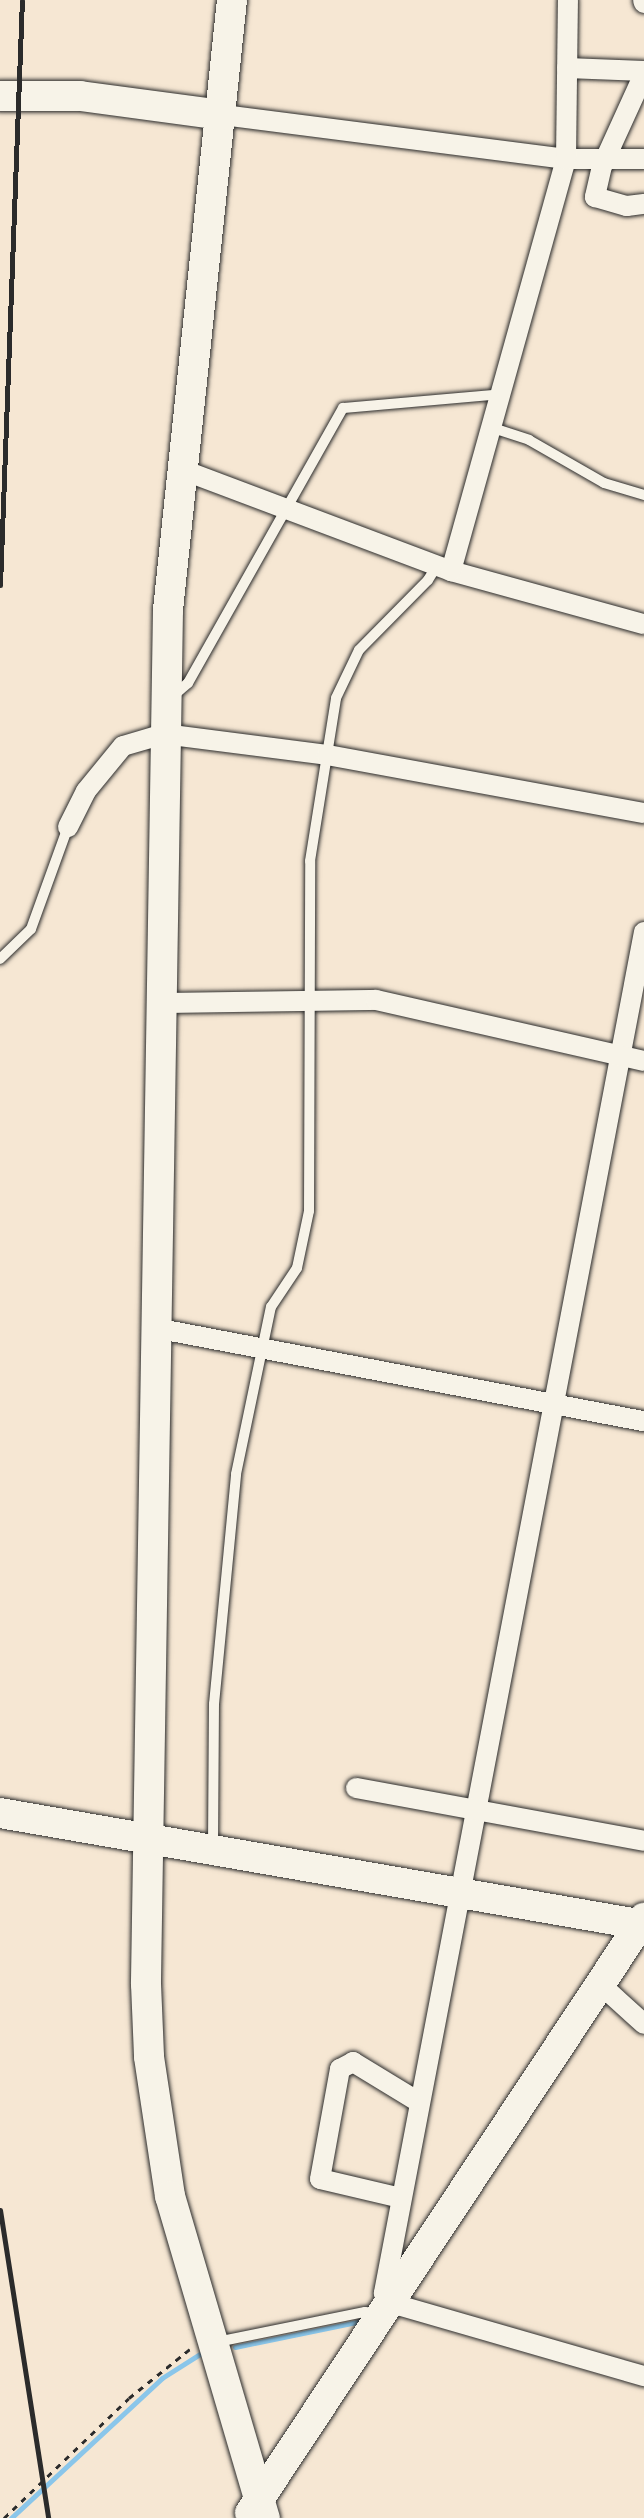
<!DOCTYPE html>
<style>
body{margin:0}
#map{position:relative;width:644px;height:2518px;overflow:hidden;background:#f6e7d3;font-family:"Playpen Sans",sans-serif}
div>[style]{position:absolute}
.stream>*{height:5px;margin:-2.5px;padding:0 2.5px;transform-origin:2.5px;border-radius:2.5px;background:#8ac6ea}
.path>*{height:3px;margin-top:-1.5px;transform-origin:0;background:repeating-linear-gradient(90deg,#2b2b2b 0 6px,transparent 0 12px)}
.roads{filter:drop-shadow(0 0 2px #2b2b2b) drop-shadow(0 0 2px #2b2b2b)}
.lane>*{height:10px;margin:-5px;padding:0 5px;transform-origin:5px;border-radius:5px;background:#f7f3e8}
.street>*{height:20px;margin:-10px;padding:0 10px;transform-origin:10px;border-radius:10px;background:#f7f3e8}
.secondary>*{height:30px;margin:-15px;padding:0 15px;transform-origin:15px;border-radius:15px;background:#f7f3e8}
.rail>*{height:5px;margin:-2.5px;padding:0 2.5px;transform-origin:2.5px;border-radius:2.5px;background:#2b2b2b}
span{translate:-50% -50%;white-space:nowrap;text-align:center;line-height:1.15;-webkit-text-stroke:8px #f7f3e8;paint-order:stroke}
</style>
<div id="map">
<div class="stream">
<i style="left:235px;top:2347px;width:130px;rotate:-11.6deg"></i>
<i style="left:11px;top:2518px;width:206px;rotate:-42.8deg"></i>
<i style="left:162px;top:2378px;width:45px;rotate:-32.3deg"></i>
</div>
<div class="path">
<i style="left:4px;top:2518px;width:173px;rotate:-43.8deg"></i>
<i style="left:129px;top:2398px;width:78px;rotate:-38.8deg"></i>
</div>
<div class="roads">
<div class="lane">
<i style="left:493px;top:428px;width:38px;rotate:18deg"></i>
<i style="left:529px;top:440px;width:86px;rotate:29.8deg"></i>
<i style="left:604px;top:483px;width:42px;rotate:16.7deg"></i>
<i style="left:173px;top:696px;width:20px;rotate:-41deg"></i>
<i style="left:188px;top:683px;width:316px;rotate:-60.6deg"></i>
<i style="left:343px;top:408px;width:160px;rotate:-5deg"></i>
<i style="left:0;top:959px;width:43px;rotate:-44.1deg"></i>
<i style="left:31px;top:929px;width:109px;rotate:-70.1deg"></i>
<i style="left:213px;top:1846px;width:142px;rotate:-89.6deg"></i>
<i style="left:214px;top:1704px;width:231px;rotate:-84.5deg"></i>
<i style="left:236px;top:1474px;width:171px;rotate:-78.2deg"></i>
<i style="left:271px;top:1307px;width:47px;rotate:-56.3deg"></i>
<i style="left:297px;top:1268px;width:58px;rotate:-78.1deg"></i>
<i style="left:309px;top:1211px;width:350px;rotate:-89.8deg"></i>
<i style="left:310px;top:861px;width:165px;rotate:-80.9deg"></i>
<i style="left:336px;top:698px;width:53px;rotate:-64.4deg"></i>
<i style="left:359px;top:650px;width:98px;rotate:-45.4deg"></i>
<i style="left:428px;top:580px;width:19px;rotate:-58deg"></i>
<i style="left:217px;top:2342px;width:151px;rotate:-11.5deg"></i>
<i style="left:365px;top:2312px;width:12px;rotate:9deg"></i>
</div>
<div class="street">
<i style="left:643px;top:0;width:3px;rotate:72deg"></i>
<i style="left:567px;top:68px;width:77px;rotate:2.2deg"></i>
<i style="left:644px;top:74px;width:101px;rotate:114.5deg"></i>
<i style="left:602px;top:166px;width:32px;rotate:103deg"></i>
<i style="left:595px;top:197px;width:33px;rotate:16deg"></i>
<i style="left:627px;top:206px;width:17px;rotate:-7deg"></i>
<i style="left:223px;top:115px;width:346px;rotate:7.3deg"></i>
<i style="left:566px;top:159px;width:78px"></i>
<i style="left:180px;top:469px;width:290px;rotate:20.6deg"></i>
<i style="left:451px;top:571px;width:200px;rotate:15.4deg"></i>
<i style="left:451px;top:571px;width:428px;rotate:-74.4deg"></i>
<i style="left:566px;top:159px;width:159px;rotate:-89.3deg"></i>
<i style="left:68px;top:827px;width:40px;rotate:-63.4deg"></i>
<i style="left:86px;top:791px;width:58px;rotate:-50.6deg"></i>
<i style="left:123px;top:746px;width:43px;rotate:-16.3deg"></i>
<i style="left:164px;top:734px;width:164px;rotate:7.3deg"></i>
<i style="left:327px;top:755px;width:322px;rotate:10.4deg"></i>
<i style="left:644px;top:932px;width:1386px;rotate:100.82deg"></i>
<i style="left:384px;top:2293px;width:21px;rotate:37deg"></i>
<i style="left:401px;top:2306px;width:253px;rotate:16.1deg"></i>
<i style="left:159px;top:1003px;width:217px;rotate:-0.8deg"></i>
<i style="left:376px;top:1000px;width:275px;rotate:12.8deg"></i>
<i style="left:155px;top:1328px;width:498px;rotate:10.8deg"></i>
<i style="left:356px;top:1788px;width:293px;rotate:10.4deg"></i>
<i style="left:600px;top:1984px;width:59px;rotate:42.3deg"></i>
<i style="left:401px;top:2198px;width:83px;rotate:-166.8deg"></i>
<i style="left:320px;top:2179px;width:112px;rotate:-79.7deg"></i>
<i style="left:340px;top:2069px;width:15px;rotate:-28deg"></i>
<i style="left:353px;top:2062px;width:75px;rotate:31.4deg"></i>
</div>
<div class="secondary">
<i style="left:232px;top:0;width:613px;rotate:95.99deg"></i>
<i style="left:168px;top:610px;width:1374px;rotate:90.92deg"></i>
<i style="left:146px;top:1984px;width:73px;rotate:87.6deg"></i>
<i style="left:149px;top:2057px;width:141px;rotate:81.4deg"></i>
<i style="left:170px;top:2196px;width:336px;rotate:73.6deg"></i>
<i style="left:0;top:96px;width:80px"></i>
<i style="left:80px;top:96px;width:144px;rotate:7.6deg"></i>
<i style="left:0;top:1813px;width:654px;rotate:9.87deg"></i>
<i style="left:250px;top:2513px;width:714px;rotate:-56.49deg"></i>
</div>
</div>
<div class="rail">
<i style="left:0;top:585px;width:585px;rotate:-87.85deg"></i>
<i style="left:0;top:2210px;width:312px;rotate:81.1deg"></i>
</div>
</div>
